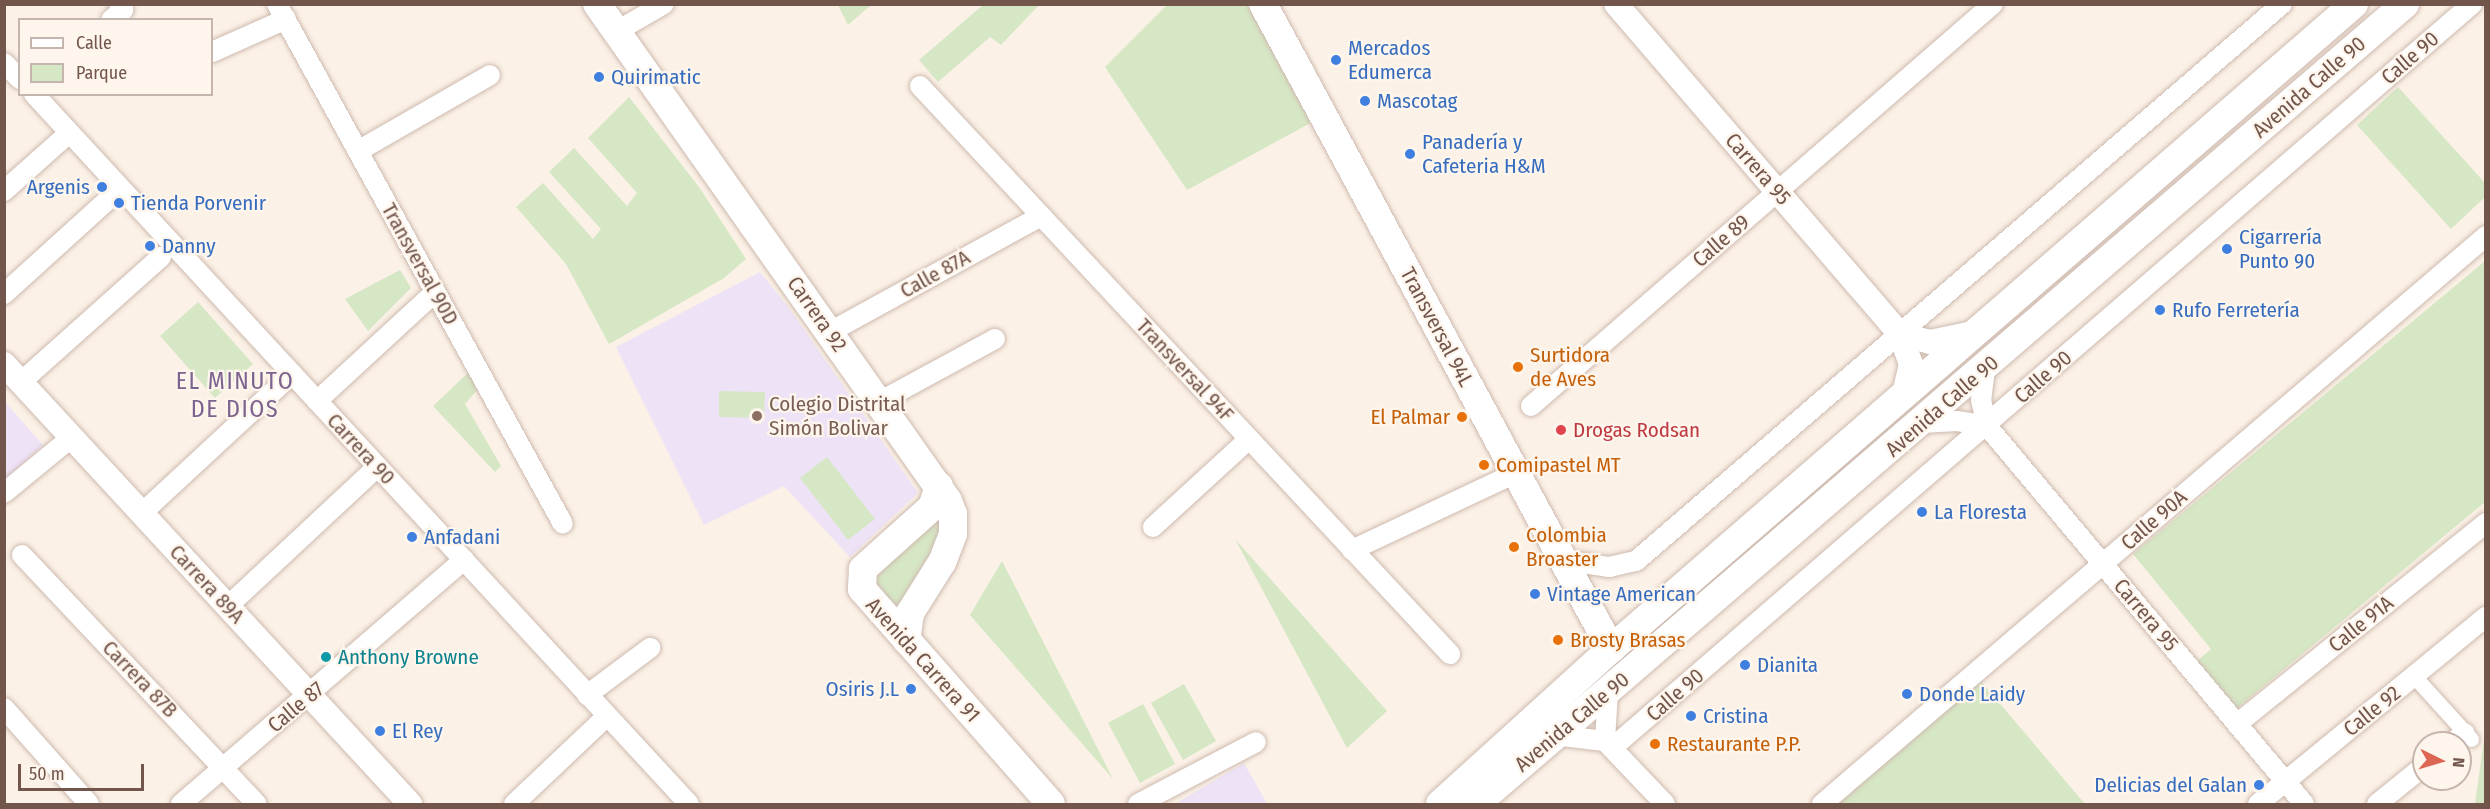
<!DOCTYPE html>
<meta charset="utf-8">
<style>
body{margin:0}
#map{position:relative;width:2490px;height:809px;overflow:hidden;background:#fbf1e6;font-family:"Fira Sans Condensed",sans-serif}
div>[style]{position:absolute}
.education>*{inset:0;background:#eee2f7}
.green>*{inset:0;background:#d6e7c5}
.roads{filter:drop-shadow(0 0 2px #cebab0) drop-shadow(0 0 2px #cebab0)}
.pedestrian>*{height:15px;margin:-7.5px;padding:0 7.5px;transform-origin:7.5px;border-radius:7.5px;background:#fff}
.minor>*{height:20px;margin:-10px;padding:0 10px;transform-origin:10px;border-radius:10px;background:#fff}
.tertiary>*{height:24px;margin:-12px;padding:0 12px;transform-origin:12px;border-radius:12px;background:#fff}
.secondary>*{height:28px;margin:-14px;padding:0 14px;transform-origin:14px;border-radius:14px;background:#fff}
.dots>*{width:16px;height:16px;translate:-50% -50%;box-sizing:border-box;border:3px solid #fef5ec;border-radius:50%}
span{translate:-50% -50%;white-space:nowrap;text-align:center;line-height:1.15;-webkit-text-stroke:4.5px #fef5ec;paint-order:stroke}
.shop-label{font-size:21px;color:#366cbe}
.left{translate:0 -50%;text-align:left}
.right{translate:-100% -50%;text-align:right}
.street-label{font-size:21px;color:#72564c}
.food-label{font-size:21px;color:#c56008}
.education-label{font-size:21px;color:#785e54}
.health-label{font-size:21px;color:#be3a42}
.culture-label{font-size:21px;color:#0d838f}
.quarter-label{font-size:24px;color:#7c648e;letter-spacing:1.5px}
.frame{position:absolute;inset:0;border:6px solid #72564c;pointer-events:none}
.legend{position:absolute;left:18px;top:18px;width:195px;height:78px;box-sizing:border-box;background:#fef5ec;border:2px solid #c6b5ac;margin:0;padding:8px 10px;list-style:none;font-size:18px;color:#72564c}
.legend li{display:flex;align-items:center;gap:12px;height:30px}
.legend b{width:30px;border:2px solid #c6b5ac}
.north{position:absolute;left:2412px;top:731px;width:60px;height:60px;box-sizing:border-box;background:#fef5ec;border:2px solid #c6b5ac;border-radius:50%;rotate:95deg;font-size:16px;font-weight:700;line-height:24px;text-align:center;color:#72564c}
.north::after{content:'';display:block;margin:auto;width:21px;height:27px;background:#dc6553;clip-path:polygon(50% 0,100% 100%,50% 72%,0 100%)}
.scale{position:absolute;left:18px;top:764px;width:126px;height:27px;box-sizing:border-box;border:3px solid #72564c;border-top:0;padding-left:8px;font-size:18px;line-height:21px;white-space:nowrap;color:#72564c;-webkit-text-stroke:4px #fef5ec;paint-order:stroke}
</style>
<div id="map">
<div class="education">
<i style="clip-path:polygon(760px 272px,789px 308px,918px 493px,850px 557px,784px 486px,704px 525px,616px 347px)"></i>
<i style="clip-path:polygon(5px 402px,43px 445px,5px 480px,4px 480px)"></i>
<i style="clip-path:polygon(1244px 763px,1267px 804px,1175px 804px)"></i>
</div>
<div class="green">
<i style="clip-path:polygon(838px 5px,871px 5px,848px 25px)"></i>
<i style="clip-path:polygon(983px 5px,1039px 5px,1001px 45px,990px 37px,938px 82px,919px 60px)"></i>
<i style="clip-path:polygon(1167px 5px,1251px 5px,1316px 120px,1187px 190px,1105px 67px)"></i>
<i style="clip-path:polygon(2398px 87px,2485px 183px,2485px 197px,2451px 229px,2357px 125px)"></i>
<i style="clip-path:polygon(629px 97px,699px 187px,746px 259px,724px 278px,609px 344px,566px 264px,516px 207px,543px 183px,593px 239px,601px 229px,549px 172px,574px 148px,627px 206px,637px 193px,588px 138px)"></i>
<i style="clip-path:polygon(2485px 261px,2485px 502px,2235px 710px,2196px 662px,2211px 649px,2133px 554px)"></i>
<i style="clip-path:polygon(400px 270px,411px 288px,368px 331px,345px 299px)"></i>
<i style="clip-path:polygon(198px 302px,253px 364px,215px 398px,160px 336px)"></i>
<i style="clip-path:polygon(472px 369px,479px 388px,465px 404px,501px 466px,495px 472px,433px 406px)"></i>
<i style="clip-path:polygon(719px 391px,765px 392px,764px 418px,719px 417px)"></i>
<i style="clip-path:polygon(827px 457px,875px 519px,848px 540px,800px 478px)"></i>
<i style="clip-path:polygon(937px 513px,946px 532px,901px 604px,890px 604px,875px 586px,876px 573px)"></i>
<i style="clip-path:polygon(1235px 539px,1387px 711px,1347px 748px,1263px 591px)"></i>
<i style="clip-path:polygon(1002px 561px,1074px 702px,1113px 779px,970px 615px)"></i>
<i style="clip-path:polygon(1979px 679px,2085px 804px,1831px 804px)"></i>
<i style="clip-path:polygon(1184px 684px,1216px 741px,1183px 760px,1151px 703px)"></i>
<i style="clip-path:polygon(1143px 704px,1175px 764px,1140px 783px,1108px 723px)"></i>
<i style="clip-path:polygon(2485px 732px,2485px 804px,2475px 804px)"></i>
</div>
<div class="roads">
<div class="pedestrian">
<i style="left:2414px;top:676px;width:85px;rotate:47.9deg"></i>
</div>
<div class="minor">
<i style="left:277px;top:4px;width:593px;rotate:61.19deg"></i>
<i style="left:111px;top:20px;width:16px;rotate:-40deg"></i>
<i style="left:123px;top:10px;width:7px;rotate:-124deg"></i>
<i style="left:617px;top:31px;width:54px;rotate:-29.9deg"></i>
<i style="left:212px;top:52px;width:81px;rotate:-24deg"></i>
<i style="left:4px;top:63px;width:23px;rotate:45deg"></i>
<i style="left:920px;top:86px;width:777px;rotate:46.98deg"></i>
<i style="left:34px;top:94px;width:966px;rotate:47.31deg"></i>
<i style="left:358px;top:151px;width:152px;rotate:-29.9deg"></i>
<i style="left:4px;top:191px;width:87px;rotate:-41.7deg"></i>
<i style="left:4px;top:294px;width:146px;rotate:-42.2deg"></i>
<i style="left:830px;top:332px;width:241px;rotate:-28.8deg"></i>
<i style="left:1985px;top:369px;width:31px;rotate:97deg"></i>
<i style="left:1981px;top:400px;width:27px;rotate:77deg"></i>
<i style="left:1987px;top:426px;width:493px;rotate:50deg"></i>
<i style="left:21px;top:382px;width:188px;rotate:-41.8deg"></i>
<i style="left:317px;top:401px;width:161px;rotate:-42.7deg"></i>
<i style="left:879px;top:402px;width:132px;rotate:-28.5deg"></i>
<i style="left:1531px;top:406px;width:612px;rotate:-41.03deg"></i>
<i style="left:1921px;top:423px;width:36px;rotate:-3deg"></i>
<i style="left:1957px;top:421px;width:30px;rotate:9deg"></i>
<i style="left:4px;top:493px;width:88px;rotate:-39.5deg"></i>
<i style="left:142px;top:513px;width:205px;rotate:-42.8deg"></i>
<i style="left:1153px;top:527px;width:130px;rotate:-42.5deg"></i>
<i style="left:1352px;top:550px;width:181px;rotate:-25.2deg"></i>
<i style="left:22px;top:555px;width:342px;rotate:46.7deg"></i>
<i style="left:1563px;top:560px;width:47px;rotate:8.7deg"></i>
<i style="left:1609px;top:567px;width:28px;rotate:-13deg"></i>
<i style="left:1636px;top:561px;width:853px;rotate:-40.77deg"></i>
<i style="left:228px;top:606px;width:204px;rotate:-43deg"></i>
<i style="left:587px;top:695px;width:79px;rotate:-36.7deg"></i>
<i style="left:4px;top:708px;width:128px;rotate:48.5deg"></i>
<i style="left:2237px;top:724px;width:320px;rotate:-38.9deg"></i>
<i style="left:1554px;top:735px;width:51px;rotate:6.7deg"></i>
<i style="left:1605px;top:741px;width:87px;rotate:46.4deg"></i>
<i style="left:1605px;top:741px;width:50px;rotate:-86.6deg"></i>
<i style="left:2452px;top:743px;width:16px;rotate:-38deg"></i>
<i style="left:1612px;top:748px;width:1137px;rotate:-40.86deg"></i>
<i style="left:181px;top:804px;width:374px;rotate:-40.8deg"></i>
<i style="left:514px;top:804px;width:128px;rotate:-43.4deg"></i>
<i style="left:1138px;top:804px;width:133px;rotate:-27.7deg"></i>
<i style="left:1822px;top:804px;width:874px;rotate:-40.54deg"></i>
<i style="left:2258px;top:804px;width:295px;rotate:-39.4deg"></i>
<i style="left:2377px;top:804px;width:60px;rotate:-39deg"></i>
</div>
<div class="tertiary">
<i style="left:1616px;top:4px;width:435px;rotate:49.3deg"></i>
<i style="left:1900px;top:334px;width:32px;rotate:70deg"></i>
<i style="left:1911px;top:364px;width:31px;rotate:103deg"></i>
<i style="left:1900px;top:334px;width:31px;rotate:15deg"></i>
<i style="left:1930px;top:342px;width:44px;rotate:-11.8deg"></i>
<i style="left:4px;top:364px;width:599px;rotate:47.3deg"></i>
</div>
<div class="secondary">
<i style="left:597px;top:4px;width:608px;rotate:54.77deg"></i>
<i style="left:948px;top:501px;width:14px;rotate:69deg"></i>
<i style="left:953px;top:514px;width:20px;rotate:90deg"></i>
<i style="left:953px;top:534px;width:30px;rotate:111deg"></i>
<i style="left:942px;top:562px;width:60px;rotate:122.1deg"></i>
<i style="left:910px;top:613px;width:27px;rotate:98deg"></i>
<i style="left:1263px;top:4px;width:733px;rotate:61.65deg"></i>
<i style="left:939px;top:486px;width:22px;rotate:108deg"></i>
<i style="left:932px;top:507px;width:93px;rotate:138.1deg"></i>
<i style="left:863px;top:569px;width:20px;rotate:93deg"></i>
<i style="left:862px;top:589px;width:286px;rotate:48.7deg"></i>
<i style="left:1440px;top:804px;width:231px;rotate:-42.2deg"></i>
<i style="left:1611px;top:649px;width:984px;rotate:-40.96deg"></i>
<i style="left:1476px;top:804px;width:1226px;rotate:-40.73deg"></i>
</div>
</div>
<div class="dots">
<i style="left:1336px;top:60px;background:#3f7fe0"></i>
<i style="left:599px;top:77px;background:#3f7fe0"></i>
<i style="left:1365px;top:101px;background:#3f7fe0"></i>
<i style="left:1410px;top:154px;background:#3f7fe0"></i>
<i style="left:102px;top:187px;background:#3f7fe0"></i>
<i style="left:119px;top:203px;background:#3f7fe0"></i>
<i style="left:150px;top:246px;background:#3f7fe0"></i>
<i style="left:2227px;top:249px;background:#3f7fe0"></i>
<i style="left:2160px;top:310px;background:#3f7fe0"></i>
<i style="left:1518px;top:367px;background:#e8710a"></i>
<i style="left:757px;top:416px;background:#8d6e63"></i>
<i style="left:1462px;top:417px;background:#e8710a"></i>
<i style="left:1561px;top:430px;background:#e0444e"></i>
<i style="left:1484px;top:465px;background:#e8710a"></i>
<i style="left:1922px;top:512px;background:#3f7fe0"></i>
<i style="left:412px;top:537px;background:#3f7fe0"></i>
<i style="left:1514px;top:547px;background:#e8710a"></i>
<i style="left:1535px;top:594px;background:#3f7fe0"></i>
<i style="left:1558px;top:640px;background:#e8710a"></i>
<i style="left:326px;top:657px;background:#0f9aa8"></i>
<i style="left:1745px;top:665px;background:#3f7fe0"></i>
<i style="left:911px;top:689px;background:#3f7fe0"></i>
<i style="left:1907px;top:694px;background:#3f7fe0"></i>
<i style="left:1691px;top:716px;background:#3f7fe0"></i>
<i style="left:380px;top:731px;background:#3f7fe0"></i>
<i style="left:1655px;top:744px;background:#e8710a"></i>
<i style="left:2259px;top:785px;background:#3f7fe0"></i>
</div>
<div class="shop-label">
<span class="left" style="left:1348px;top:60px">Mercados<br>Edumerca</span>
<span class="left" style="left:611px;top:77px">Quirimatic</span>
<span class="left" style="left:1377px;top:101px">Mascotag</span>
<span class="left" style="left:1422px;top:154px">Panadería y<br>Cafeteria H&amp;M</span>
<span class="right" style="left:90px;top:187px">Argenis</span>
<span class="left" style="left:131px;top:203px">Tienda Porvenir</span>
<span class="left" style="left:2239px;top:249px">Cigarrería<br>Punto 90</span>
<span class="left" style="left:162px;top:246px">Danny</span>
<span class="left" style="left:2172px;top:310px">Rufo Ferretería</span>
<span class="left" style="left:1934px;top:512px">La Floresta</span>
<span class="left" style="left:424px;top:537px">Anfadani</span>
<span class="left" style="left:1547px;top:594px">Vintage American</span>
<span class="left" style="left:1757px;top:665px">Dianita</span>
<span class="right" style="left:899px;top:689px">Osiris J.L</span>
<span class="left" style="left:1919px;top:694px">Donde Laidy</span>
<span class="left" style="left:1703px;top:716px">Cristina</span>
<span class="left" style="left:392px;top:731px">El Rey</span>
<span class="right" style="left:2247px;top:785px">Delicias del Galan</span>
</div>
<div class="street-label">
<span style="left:2410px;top:58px;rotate:-41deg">Calle 90</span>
<span style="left:2309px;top:87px;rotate:-41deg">Avenida Calle 90</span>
<span style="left:1758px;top:169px;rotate:49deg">Carrera 95</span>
<span style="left:1721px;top:241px;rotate:-41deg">Calle 89</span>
<span style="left:420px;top:264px;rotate:61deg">Transversal 90D</span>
<span style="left:935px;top:274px;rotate:-29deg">Calle 87A</span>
<span style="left:817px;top:314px;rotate:55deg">Carrera 92</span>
<span style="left:1437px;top:327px;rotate:62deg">Transversal 94L</span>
<span style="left:1185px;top:370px;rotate:47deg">Transversal 94F</span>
<span style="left:2043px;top:377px;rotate:-41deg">Calle 90</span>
<span style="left:1942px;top:406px;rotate:-41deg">Avenida Calle 90</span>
<span style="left:361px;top:449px;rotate:47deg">Carrera 90</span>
<span style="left:2154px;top:520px;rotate:-41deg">Calle 90A</span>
<span style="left:207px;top:584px;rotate:47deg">Carrera 89A</span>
<span style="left:2146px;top:615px;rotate:50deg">Carrera 95</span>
<span style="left:2361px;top:624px;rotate:-39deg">Calle 91A</span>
<span style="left:923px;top:660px;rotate:48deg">Avenida Carrera 91</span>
<span style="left:140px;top:679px;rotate:46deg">Carrera 87B</span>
<span style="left:1675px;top:695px;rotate:-41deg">Calle 90</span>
<span style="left:296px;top:707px;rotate:-40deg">Calle 87</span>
<span style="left:2372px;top:711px;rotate:-39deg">Calle 92</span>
<span style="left:1572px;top:722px;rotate:-40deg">Avenida Calle 90</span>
</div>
<div class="food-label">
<span class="left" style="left:1530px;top:367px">Surtidora<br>de Aves</span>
<span class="right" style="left:1450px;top:417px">El Palmar</span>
<span class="left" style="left:1496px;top:465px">Comipastel MT</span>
<span class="left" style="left:1526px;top:547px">Colombia<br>Broaster</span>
<span class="left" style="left:1570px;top:640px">Brosty Brasas</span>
<span class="left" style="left:1667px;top:744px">Restaurante P.P.</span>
</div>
<div class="education-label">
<span class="left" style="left:769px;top:416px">Colegio Distrital<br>Simón Bolivar</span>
</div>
<div class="health-label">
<span class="left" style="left:1573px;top:430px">Drogas Rodsan</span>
</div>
<div class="culture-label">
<span class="left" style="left:338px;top:657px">Anthony Browne</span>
</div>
<div class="quarter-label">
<span style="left:235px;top:396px">EL MINUTO<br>DE DIOS</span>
</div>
<div class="frame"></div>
<ul class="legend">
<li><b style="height:8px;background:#fff"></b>Calle</li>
<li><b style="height:16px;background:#d6e7c5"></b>Parque</li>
</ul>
<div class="north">N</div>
<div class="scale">50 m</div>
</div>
